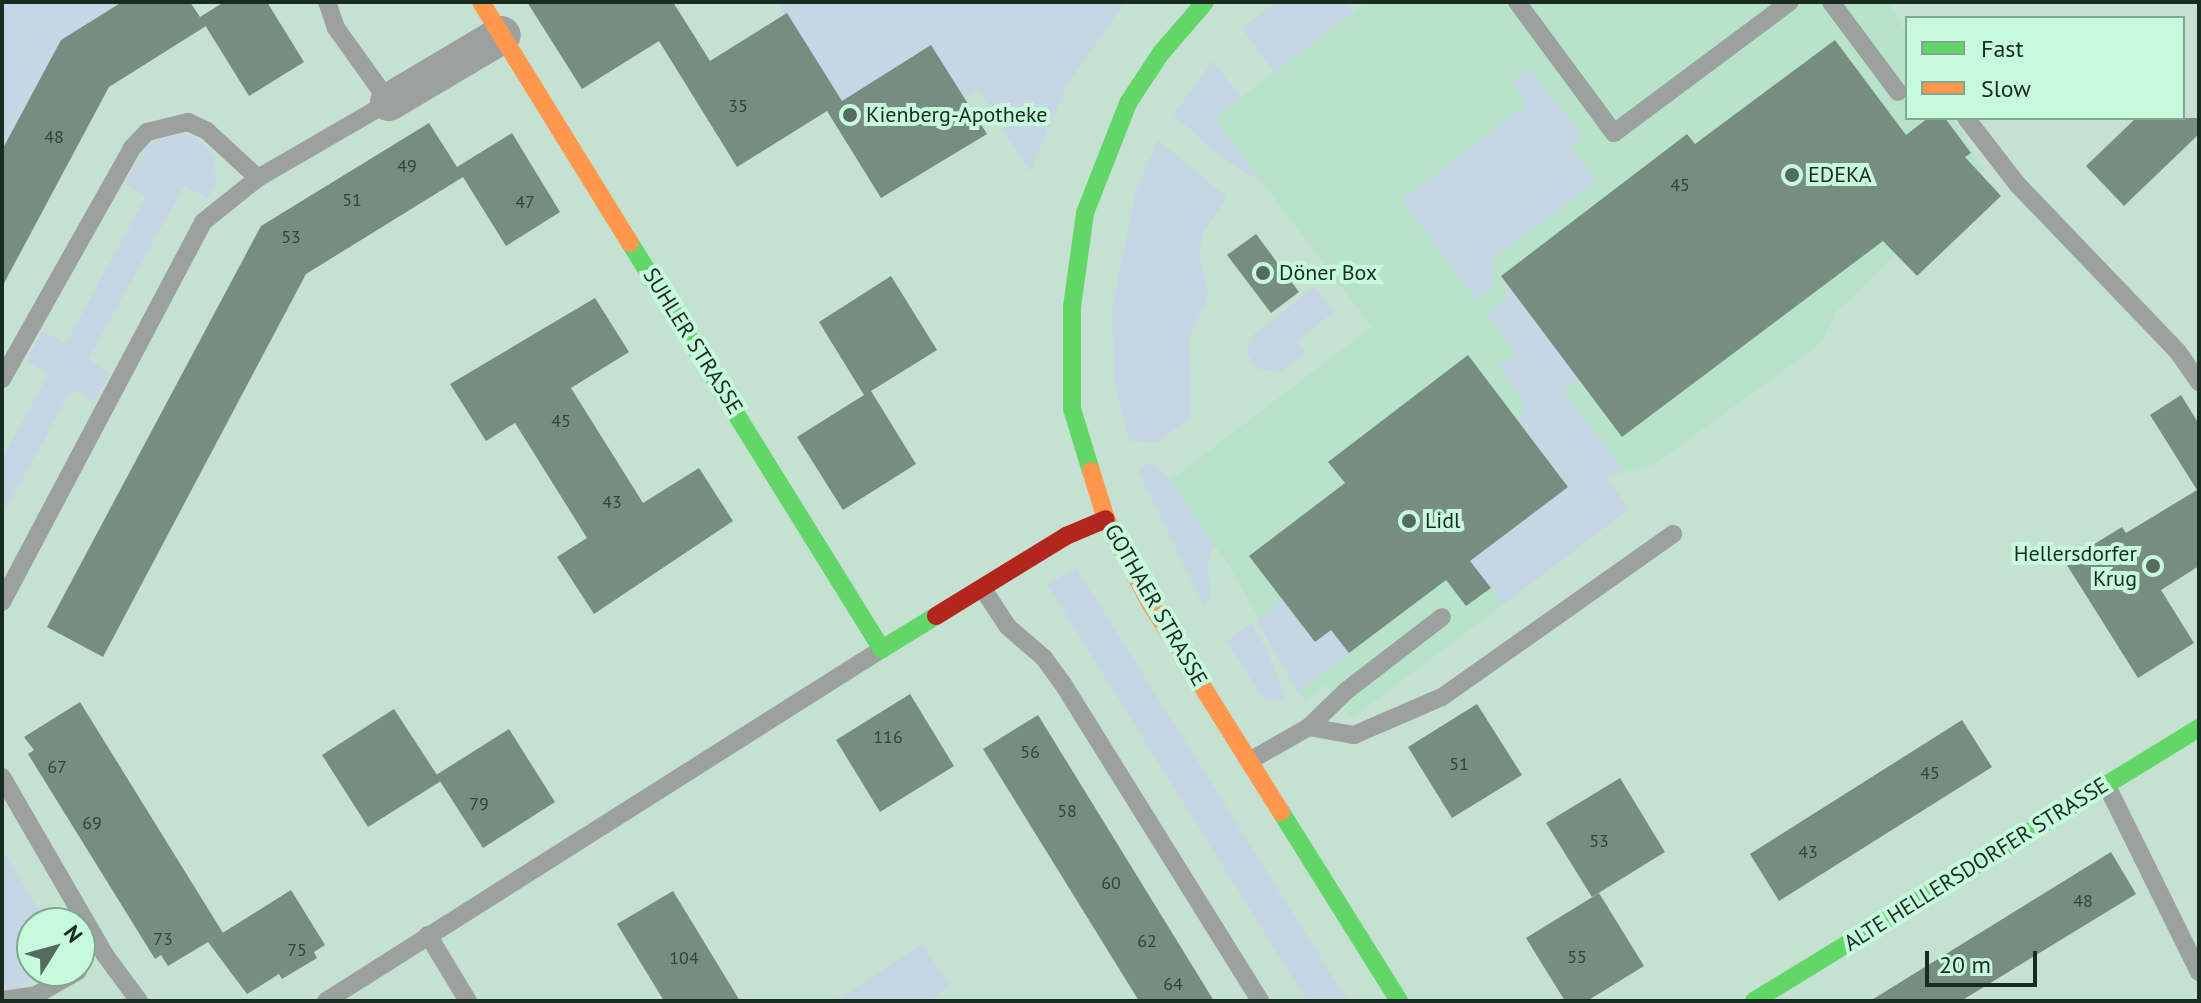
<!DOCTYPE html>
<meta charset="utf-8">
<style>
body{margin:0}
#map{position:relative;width:2201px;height:1003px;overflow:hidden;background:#c5e1d1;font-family:"PT Sans",sans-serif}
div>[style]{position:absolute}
.built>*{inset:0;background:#b6e3c9}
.green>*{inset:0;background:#c7d6e5}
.building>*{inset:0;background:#788d81}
.lane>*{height:18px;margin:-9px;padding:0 9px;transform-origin:9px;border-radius:9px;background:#9ca09e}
.street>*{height:38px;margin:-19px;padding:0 19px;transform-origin:19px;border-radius:19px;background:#9ca09e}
.fast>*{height:18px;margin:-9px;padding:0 9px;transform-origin:9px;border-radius:9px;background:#63d668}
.slow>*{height:18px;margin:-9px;padding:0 9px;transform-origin:9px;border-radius:9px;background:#ff974d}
.jam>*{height:18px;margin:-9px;padding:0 9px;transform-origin:9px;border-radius:9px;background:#b3261e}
.dots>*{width:22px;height:22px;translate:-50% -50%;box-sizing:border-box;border:4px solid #c7f9dc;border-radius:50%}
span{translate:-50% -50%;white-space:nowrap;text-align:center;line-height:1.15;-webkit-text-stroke:8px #c7f9dc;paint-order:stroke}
.number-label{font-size:18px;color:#314439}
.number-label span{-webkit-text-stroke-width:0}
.poi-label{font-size:22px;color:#192c21}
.left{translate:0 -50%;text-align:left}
.right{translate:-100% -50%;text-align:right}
.street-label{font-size:22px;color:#192c21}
.frame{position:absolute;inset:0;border:4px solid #192c21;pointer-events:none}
.legend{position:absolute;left:1905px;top:16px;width:280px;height:104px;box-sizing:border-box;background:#c7f9dc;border:2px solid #81a791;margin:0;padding:10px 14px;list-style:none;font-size:24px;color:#192c21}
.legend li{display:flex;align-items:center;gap:16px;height:40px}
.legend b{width:40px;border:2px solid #81a791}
.north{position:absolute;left:16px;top:907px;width:80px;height:80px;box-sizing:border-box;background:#c7f9dc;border:2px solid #81a791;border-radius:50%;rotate:53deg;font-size:22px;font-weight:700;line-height:32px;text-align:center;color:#192c21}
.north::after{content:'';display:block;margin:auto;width:28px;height:36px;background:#556b5f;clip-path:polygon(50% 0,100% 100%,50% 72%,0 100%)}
.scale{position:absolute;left:1925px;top:951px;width:112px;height:36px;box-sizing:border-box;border:4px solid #192c21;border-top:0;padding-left:10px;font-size:24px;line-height:28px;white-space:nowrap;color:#192c21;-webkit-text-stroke:6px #c7f9dc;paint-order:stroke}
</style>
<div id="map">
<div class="built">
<i style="clip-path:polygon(1367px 2px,1889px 2px,1907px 35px,1907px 118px,1954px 118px,1983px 170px,1836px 312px,1821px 343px,1653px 465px,1606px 476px,1629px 509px,1352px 718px,1326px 685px,1305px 701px,1229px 565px,1168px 482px,1372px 327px,1214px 118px)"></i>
</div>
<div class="green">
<i style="clip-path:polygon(2px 2px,122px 2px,56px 43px,66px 60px,37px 84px,2px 150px)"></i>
<i style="clip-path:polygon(776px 2px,1125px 2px,1066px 87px,1030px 172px,978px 89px,964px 98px,931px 46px,842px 101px)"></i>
<i style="clip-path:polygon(1276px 2px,1347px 2px,1354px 12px,1274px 72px,1242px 28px)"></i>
<i style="clip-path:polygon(1213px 61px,1241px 98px,1214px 118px,1262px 182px,1229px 163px,1173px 115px)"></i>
<i style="clip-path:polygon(1530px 69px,1582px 136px,1570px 148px,1596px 182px,1493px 258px,1494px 285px,1477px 301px,1402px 200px,1527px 104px,1512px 82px)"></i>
<i style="clip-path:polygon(184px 133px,196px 138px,214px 156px,216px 182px,208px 198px,184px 186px,88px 359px,110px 373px,94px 401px,71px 390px,2px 517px,2px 459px,49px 373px,26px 361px,43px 331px,66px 343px,146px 196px,124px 184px,144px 150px,156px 140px)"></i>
<i style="clip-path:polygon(1158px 140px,1227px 197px,1204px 232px,1199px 253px,1209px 296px,1189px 338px,1191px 417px,1158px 442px,1129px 441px,1114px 379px,1112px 309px,1136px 190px)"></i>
<i style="clip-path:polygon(1508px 286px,1579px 379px,1563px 391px,1624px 470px,1605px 477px,1629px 509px,1503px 604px,1470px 561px,1568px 487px,1516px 417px,1527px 407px,1499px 366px,1516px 353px,1487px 314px,1506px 298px)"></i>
<i style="clip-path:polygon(1314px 287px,1334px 312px,1297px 341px,1306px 353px,1280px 372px,1255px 368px,1247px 352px,1253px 335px)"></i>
<i style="clip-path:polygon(1147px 462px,1163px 471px,1214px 544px,1208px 563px,1210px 599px,1204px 605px,1138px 472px)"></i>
<i style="clip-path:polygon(1077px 569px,1348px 1001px,1307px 1001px,1047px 584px)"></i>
<i style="clip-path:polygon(1283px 600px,1315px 642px,1331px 630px,1349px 653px,1298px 693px,1257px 620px)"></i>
<i style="clip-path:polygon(1251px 623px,1268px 653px,1286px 699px,1264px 700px,1227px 641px)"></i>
<i style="clip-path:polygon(2px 849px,47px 923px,32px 923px,32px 971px,54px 971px,14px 989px,2px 988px)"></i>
<i style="clip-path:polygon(922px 944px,950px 985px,930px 1001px,835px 1001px)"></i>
</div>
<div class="building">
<i style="clip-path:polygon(122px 2px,190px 2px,206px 26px,109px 87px,2px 287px,2px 150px,61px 40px)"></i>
<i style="clip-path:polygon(224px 2px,267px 2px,304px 62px,249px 96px,200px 17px)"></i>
<i style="clip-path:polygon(527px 2px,673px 2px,710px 61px,787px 13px,842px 101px,931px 45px,987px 134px,881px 198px,827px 111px,737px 167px,659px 41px,582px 89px)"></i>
<i style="clip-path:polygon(1835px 40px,1906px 135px,1928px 118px,1945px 118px,1971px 153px,1965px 157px,2001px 196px,1917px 276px,1883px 241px,1622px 437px,1501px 276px,1687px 134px,1695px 144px)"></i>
<i style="clip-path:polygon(2136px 118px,2199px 118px,2199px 134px,2124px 206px,2086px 166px)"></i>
<i style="clip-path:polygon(429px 123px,457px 167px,512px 133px,560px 212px,506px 246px,463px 177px,306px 274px,103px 657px,47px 627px,261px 226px)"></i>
<i style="clip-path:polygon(1256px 234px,1299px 292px,1271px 313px,1227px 255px)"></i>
<i style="clip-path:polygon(891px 276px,937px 350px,871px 391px,916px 464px,843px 510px,797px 437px,864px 395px,819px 322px)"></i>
<i style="clip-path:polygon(595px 298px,629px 352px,571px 388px,643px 503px,699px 468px,733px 521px,594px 614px,557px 557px,587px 538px,515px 423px,486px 441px,450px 384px)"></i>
<i style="clip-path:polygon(1468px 355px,1568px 487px,1470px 561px,1491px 588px,1466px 606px,1446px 580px,1349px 653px,1331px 630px,1315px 642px,1249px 556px,1345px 483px,1328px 462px)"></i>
<i style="clip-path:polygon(2181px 395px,2199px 424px,2199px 566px,2161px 590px,2194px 643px,2138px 678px,2065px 562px,2122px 527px,2126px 533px,2197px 490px,2150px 415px)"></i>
<i style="clip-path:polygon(910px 694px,954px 766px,880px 812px,836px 740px)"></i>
<i style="clip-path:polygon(80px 702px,223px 933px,168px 966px,161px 955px,155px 959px,28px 754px,34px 750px,24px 737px)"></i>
<i style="clip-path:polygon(1477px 704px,1522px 775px,1452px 818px,1408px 747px)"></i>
<i style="clip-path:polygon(394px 709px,441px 781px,368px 827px,322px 755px)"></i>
<i style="clip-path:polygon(1038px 715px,1214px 1001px,1139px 1001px,983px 749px)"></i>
<i style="clip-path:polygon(1962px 720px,1992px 767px,1779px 901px,1750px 854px)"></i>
<i style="clip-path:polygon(509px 729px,555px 802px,483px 848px,436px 775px)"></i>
<i style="clip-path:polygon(1620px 778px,1665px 852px,1592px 897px,1546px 823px)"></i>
<i style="clip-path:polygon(2111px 852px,2136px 894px,1961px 1001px,1870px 1001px)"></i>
<i style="clip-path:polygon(291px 890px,325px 945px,314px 952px,317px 958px,282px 979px,279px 974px,247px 994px,208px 942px)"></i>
<i style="clip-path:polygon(673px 891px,740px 1001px,664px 1001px,617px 924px)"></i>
<i style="clip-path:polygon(1599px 893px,1644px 966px,1587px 1001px,1565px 1001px,1526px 938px)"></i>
</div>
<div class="lane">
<i style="left:1517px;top:2px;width:163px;rotate:53.5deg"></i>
<i style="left:1614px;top:133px;width:219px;rotate:-36.7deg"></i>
<i style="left:1831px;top:2px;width:112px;rotate:53.3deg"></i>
<i style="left:1966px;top:118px;width:85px;rotate:52.2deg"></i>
<i style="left:2018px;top:185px;width:231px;rotate:46.2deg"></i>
<i style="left:2178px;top:352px;width:37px;rotate:55deg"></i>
<i style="left:2px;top:379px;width:265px;rotate:-60.6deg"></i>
<i style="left:132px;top:148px;width:22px;rotate:-47deg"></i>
<i style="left:147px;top:132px;width:42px;rotate:-13.7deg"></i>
<i style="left:188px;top:122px;width:21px;rotate:25deg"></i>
<i style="left:207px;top:131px;width:69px;rotate:42.7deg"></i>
<i style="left:983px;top:589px;width:45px;rotate:56.7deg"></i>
<i style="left:1008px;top:627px;width:48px;rotate:40.7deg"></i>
<i style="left:1044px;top:658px;width:32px;rotate:54deg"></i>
<i style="left:1063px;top:684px;width:373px;rotate:58.1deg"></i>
<i style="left:2px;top:602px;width:430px;rotate:-62.1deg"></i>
<i style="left:203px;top:222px;width:70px;rotate:-38.7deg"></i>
<i style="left:258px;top:178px;width:151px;rotate:-30.1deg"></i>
<i style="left:389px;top:102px;width:91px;rotate:-125.6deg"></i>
<i style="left:336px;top:28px;width:28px;rotate:-109deg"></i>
<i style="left:1309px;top:727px;width:52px;rotate:-44.2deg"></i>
<i style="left:1346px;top:691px;width:121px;rotate:-37.6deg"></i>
<i style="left:1249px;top:761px;width:69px;rotate:-29.5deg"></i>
<i style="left:1309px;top:727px;width:46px;rotate:10.1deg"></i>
<i style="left:1354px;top:735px;width:96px;rotate:-23.4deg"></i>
<i style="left:1442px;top:697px;width:283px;rotate:-35.2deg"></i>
<i style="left:2px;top:777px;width:206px;rotate:59.9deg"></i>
<i style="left:105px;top:955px;width:57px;rotate:53.5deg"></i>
<i style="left:2106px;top:784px;width:210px;rotate:63.7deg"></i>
<i style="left:428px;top:935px;width:77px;rotate:58.8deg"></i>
<i style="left:2px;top:1000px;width:34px;rotate:-8deg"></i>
<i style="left:36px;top:995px;width:48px;rotate:-29.7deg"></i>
<i style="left:326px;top:1001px;width:658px;rotate:-32.34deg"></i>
</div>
<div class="street">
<i style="left:389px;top:102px;width:131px;rotate:-30.7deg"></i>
</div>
<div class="fast">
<i style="left:630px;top:243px;width:478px;rotate:58.2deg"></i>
<i style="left:882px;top:649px;width:63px;rotate:-31.4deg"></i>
<i style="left:1091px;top:471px;width:65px;rotate:-107deg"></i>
<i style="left:1072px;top:409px;width:102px;rotate:-90deg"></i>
<i style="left:1072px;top:307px;width:95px;rotate:-82.1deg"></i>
<i style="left:1085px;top:213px;width:118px;rotate:-68.6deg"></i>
<i style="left:1128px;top:103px;width:60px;rotate:-56.6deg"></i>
<i style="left:1161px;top:53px;width:67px;rotate:-49.2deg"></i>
<i style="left:1281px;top:812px;width:223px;rotate:58deg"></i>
<i style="left:1754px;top:1001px;width:522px;rotate:-31.53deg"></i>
</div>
<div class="slow">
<i style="left:481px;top:2px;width:283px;rotate:58.3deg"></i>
<i style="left:1091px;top:471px;width:50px;rotate:72.6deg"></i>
<i style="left:1106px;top:519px;width:93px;rotate:62.3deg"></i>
<i style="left:1149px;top:601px;width:249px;rotate:58deg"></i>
</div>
<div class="jam">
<i style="left:936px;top:616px;width:153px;rotate:-31.6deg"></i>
<i style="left:1066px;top:536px;width:43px;rotate:-23deg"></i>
</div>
<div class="dots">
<i style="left:850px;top:115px;background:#556b5f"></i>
<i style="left:1792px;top:175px;background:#556b5f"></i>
<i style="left:1263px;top:273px;background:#556b5f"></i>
<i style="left:1409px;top:521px;background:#556b5f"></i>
<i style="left:2153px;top:566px;background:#556b5f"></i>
</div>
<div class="number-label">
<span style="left:738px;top:106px">35</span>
<span style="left:54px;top:137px">48</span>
<span style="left:407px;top:166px">49</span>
<span style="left:1680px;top:185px">45</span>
<span style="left:352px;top:200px">51</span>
<span style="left:525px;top:202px">47</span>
<span style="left:291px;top:237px">53</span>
<span style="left:561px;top:421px">45</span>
<span style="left:612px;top:502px">43</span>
<span style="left:888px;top:737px">116</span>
<span style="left:1030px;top:752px">56</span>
<span style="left:1459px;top:764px">51</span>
<span style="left:57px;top:767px">67</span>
<span style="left:1930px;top:773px">45</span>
<span style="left:479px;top:804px">79</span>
<span style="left:1067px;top:811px">58</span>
<span style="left:92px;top:823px">69</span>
<span style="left:1599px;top:841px">53</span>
<span style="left:1808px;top:852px">43</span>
<span style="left:1111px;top:883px">60</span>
<span style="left:2083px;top:901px">48</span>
<span style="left:163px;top:939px">73</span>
<span style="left:1147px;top:941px">62</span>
<span style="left:297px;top:950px">75</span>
<span style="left:1577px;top:957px">55</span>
<span style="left:684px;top:958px">104</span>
<span style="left:1173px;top:984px">64</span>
</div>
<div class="poi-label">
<span class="left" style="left:866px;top:115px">Kienberg-Apotheke</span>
<span class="left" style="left:1808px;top:175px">EDEKA</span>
<span class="left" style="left:1279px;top:273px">Döner Box</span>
<span class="left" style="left:1425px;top:521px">Lidl</span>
<span class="right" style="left:2137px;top:566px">Hellersdorfer<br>Krug</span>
</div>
<div class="street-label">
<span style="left:693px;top:341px;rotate:58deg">SUHLER STRASSE</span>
<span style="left:1156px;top:605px;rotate:60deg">GOTHAER STRASSE</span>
<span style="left:1976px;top:864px;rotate:-32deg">ALTE HELLERSDORFER STRASSE</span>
</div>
<div class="frame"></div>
<ul class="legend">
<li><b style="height:10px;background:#63d668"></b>Fast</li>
<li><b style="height:10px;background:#ff974d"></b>Slow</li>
</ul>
<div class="north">N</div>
<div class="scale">20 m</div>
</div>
